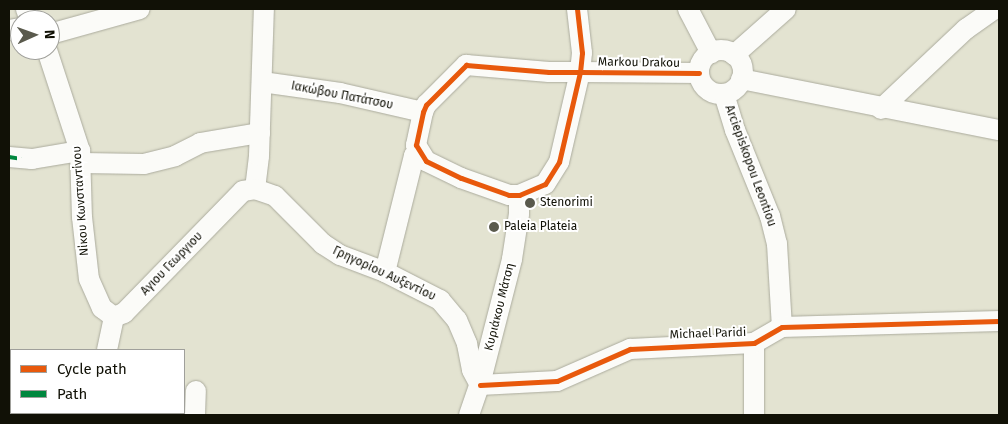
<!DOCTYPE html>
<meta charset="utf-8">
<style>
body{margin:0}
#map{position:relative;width:1008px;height:424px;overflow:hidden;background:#e3e3d1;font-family:"Fira Sans",sans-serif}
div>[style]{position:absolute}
.roads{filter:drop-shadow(0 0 1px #abab9d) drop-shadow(0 0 1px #abab9d)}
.minor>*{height:20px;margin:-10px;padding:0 10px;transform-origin:10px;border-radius:10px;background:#fbfbf8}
.minor>.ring{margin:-10px;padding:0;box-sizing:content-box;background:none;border:20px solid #fbfbf8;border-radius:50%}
.quiet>*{height:4px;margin-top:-2px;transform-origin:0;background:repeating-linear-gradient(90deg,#00873e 0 8px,transparent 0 12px)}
.cycleway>*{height:5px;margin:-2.5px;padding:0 2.5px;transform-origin:2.5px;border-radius:2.5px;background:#e8590c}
.dots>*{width:14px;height:14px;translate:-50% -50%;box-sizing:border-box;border:2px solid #fff;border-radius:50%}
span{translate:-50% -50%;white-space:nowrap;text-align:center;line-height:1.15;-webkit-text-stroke:4px #fff;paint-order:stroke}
.street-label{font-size:12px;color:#111106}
.poi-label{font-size:12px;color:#111106}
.left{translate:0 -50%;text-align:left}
.frame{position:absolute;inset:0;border:10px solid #111106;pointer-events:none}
.legend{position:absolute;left:10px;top:349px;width:175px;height:65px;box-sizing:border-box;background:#fff;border:1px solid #a0a09b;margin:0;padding:6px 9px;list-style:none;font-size:15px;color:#111106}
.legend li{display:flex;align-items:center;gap:10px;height:25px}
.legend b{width:25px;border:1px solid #a0a09b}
.north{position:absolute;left:10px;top:10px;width:50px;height:50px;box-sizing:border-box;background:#fff;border:1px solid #a0a09b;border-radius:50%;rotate:88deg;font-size:14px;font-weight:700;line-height:20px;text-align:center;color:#111106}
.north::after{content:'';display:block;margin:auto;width:18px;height:22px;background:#5a5a4d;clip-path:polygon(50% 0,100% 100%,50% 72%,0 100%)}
</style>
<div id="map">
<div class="roads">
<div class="minor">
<i style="left:26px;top:9px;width:12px;rotate:70deg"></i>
<i style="left:577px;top:9px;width:44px;rotate:83.5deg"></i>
<i style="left:582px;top:53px;width:19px;rotate:96deg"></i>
<i style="left:580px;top:72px;width:92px;rotate:103.1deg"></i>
<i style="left:559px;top:162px;width:26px;rotate:122deg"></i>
<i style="left:545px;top:184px;width:28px;rotate:157deg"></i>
<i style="left:519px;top:195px;width:10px;rotate:180deg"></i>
<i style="left:509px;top:195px;width:51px;rotate:-160.5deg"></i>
<i style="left:461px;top:178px;width:39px;rotate:-154deg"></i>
<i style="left:426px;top:161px;width:19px;rotate:-122deg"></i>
<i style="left:416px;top:145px;width:34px;rotate:-78deg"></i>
<i style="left:423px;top:112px;width:8px;rotate:-67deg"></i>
<i style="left:426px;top:105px;width:57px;rotate:-45deg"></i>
<i style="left:466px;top:65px;width:83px;rotate:4.8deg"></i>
<i style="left:549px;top:72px;width:31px"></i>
<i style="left:580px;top:72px;width:119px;rotate:0.5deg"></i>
<i style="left:688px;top:9px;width:50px;rotate:62.4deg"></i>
<i style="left:9px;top:30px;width:11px;rotate:-10deg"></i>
<i style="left:50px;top:34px;width:93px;rotate:-15.5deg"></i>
<i style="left:47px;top:50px;width:106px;rotate:71.9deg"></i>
<i style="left:80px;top:151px;width:66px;rotate:88.3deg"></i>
<i style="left:82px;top:217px;width:62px;rotate:83.6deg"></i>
<i style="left:89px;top:279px;width:32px;rotate:66deg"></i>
<i style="left:102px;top:308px;width:15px;rotate:37deg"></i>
<i class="ring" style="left:699px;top:50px;width:24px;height:24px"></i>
<i style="left:734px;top:55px;width:69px;rotate:-41.5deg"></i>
<i style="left:741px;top:79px;width:263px;rotate:11.2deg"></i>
<i style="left:262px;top:82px;width:79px;rotate:8deg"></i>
<i style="left:340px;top:93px;width:85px;rotate:12.9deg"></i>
<i style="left:724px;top:94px;width:38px;rotate:73deg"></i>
<i style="left:735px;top:130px;width:93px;rotate:67.9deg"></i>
<i style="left:770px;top:216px;width:29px;rotate:76deg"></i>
<i style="left:777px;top:244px;width:83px;rotate:86.6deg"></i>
<i style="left:881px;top:109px;width:117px;rotate:-43.3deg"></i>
<i style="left:966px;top:29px;width:35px;rotate:-35deg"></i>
<i style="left:9px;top:157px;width:23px;rotate:5deg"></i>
<i style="left:32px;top:159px;width:49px;rotate:-9.5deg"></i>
<i style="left:82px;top:163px;width:62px;rotate:0.9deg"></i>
<i style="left:144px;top:164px;width:32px;rotate:-14deg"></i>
<i style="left:175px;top:156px;width:28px;rotate:-27deg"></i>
<i style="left:200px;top:143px;width:61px;rotate:-9.5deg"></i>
<i style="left:255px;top:189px;width:33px;rotate:-83deg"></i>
<i style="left:259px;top:156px;width:147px;rotate:-88.1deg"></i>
<i style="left:385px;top:272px;width:120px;rotate:-76deg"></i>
<i style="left:414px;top:156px;width:6px;rotate:-31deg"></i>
<i style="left:114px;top:317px;width:11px;rotate:-22deg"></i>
<i style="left:124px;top:313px;width:170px;rotate:-45.7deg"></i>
<i style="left:243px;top:191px;width:12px;rotate:-9deg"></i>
<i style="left:255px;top:189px;width:21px;rotate:19deg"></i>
<i style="left:275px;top:196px;width:68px;rotate:45deg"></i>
<i style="left:323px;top:244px;width:20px;rotate:33deg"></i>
<i style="left:340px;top:255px;width:48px;rotate:20.7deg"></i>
<i style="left:385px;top:272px;width:62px;rotate:27deg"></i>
<i style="left:440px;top:300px;width:26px;rotate:50deg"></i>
<i style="left:457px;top:320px;width:26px;rotate:67deg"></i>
<i style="left:467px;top:344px;width:26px;rotate:79deg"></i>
<i style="left:472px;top:370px;width:17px;rotate:62deg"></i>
<i style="left:754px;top:343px;width:72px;rotate:90deg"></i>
<i style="left:107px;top:350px;width:34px;rotate:-78deg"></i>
<i style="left:480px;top:385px;width:77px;rotate:-3deg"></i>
<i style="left:557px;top:381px;width:80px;rotate:-23.7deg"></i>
<i style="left:630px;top:349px;width:124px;rotate:-2.8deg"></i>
<i style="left:754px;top:343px;width:32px;rotate:-30deg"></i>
<i style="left:782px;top:327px;width:217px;rotate:-1.6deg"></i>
<i style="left:195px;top:415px;width:24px;rotate:-88deg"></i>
<i style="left:469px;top:415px;width:37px;rotate:-71deg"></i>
<i style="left:481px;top:380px;width:125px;rotate:-75.6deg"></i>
<i style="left:512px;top:259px;width:46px;rotate:-81.2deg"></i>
<i style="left:519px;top:214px;width:19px;rotate:-90deg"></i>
</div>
</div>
<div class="quiet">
<i style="left:9px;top:157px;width:12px;rotate:9deg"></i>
</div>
<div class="cycleway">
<i style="left:577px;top:9px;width:44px;rotate:83.5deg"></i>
<i style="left:582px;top:53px;width:19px;rotate:96deg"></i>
<i style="left:580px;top:72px;width:92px;rotate:103.1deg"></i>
<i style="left:559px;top:162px;width:26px;rotate:122deg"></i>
<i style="left:545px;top:184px;width:28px;rotate:157deg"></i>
<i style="left:519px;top:195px;width:10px;rotate:180deg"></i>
<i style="left:509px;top:195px;width:51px;rotate:-160.5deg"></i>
<i style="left:461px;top:178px;width:39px;rotate:-154deg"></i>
<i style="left:426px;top:161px;width:19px;rotate:-122deg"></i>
<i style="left:416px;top:145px;width:34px;rotate:-78deg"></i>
<i style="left:423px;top:112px;width:8px;rotate:-67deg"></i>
<i style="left:426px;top:105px;width:57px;rotate:-45deg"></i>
<i style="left:466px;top:65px;width:83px;rotate:4.8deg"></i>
<i style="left:549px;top:72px;width:31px"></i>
<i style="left:580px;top:72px;width:119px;rotate:0.5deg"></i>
<i style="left:480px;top:385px;width:77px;rotate:-3deg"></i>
<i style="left:557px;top:381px;width:80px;rotate:-23.7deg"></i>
<i style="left:630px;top:349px;width:124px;rotate:-2.8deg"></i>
<i style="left:754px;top:343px;width:32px;rotate:-30deg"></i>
<i style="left:782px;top:327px;width:217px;rotate:-1.6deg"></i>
</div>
<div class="dots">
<i style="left:530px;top:203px;background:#5a5a4d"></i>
<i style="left:494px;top:227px;background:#5a5a4d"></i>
</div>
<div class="street-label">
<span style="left:639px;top:63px;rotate:1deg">Markou Drakou</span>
<span style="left:342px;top:96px;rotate:11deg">Ιακώβου Πατάτσου</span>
<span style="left:750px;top:166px;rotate:70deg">Arciepiskopou Leontiou</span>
<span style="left:81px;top:201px;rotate:-94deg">Νίκου Κωνσταντίνου</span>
<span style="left:172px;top:264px;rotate:-46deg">Αγιου Γεωργιου</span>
<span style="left:384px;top:274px;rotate:25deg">Γρηγορίου Αυξεντίου</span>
<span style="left:500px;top:307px;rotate:-76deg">Κυριάκου Μάτση</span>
<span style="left:708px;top:334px;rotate:-2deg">Michael Paridi</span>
</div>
<div class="poi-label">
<span class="left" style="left:540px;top:203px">Stenorimi</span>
<span class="left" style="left:504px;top:227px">Paleia Plateia</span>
</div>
<div class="frame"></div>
<ul class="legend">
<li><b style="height:6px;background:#e8590c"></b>Cycle path</li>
<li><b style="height:6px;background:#00873e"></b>Path</li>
</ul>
<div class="north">N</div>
</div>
